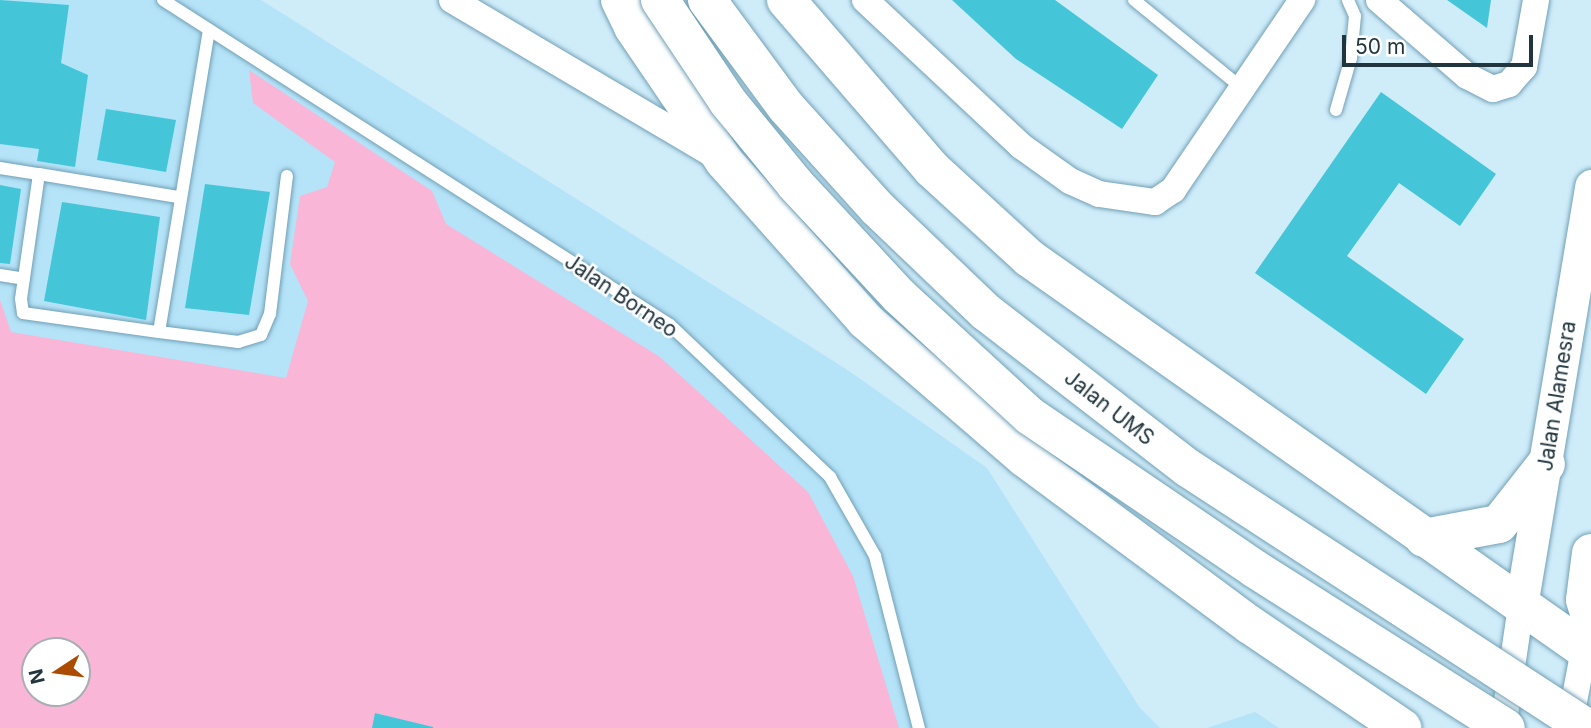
<!DOCTYPE html>
<style>
body{margin:0}
#map{position:relative;width:1591px;height:728px;overflow:hidden;background:#cfecf9;font-family:Inter,sans-serif}
div>[style]{position:absolute}
.built>*{inset:0;background:#b5e3f8}
.green>*{inset:0;background:#f9b6d7}
.building>*{inset:0;background:#44c6d8}
.roads{filter:drop-shadow(0 0 2px #71a0b6) drop-shadow(0 0 2px #71a0b6)}
.service>*{height:12px;margin:-6px;padding:0 6px;transform-origin:6px;border-radius:6px;background:#fff}
.minor>*{height:26px;margin:-13px;padding:0 13px;transform-origin:13px;border-radius:13px;background:#fff}
.tertiary>*{height:33px;margin:-16.5px;padding:0 16.5px;transform-origin:16.5px;border-radius:16.5px;background:#fff}
.trunk>*{height:38px;margin:-19px;padding:0 19px;transform-origin:19px;border-radius:19px;background:#fff}
.bridges{filter:drop-shadow(0 0 2px #71a0b6) drop-shadow(0 0 2px #71a0b6)}
.trunk-bridge>*{height:38px;margin:-19px;padding:0 19px;transform-origin:19px;border-radius:19px;background:#fff}
span{translate:-50% -50%;white-space:nowrap;text-align:center;line-height:1.15;-webkit-text-stroke:5px #fff;paint-order:stroke}
.street-label{font-size:21px;color:#21353e}
.north{position:absolute;left:21px;top:637px;width:70px;height:70px;box-sizing:border-box;background:#fff;border:2px solid #a6aeb2;border-radius:50%;rotate:257deg;font-size:19px;font-weight:700;line-height:28px;text-align:center;color:#21353e}
.north::after{content:'';display:block;margin:auto;width:24px;height:32px;background:#ac4c02;clip-path:polygon(50% 0,100% 100%,50% 72%,0 100%)}
.scale{position:absolute;left:1342px;top:35px;width:191px;height:32px;box-sizing:border-box;border:4px solid #21353e;border-top:0;padding-left:9px;font-size:21px;line-height:24px;white-space:nowrap;color:#21353e;-webkit-text-stroke:5px #fff;paint-order:stroke}
</style>
<div id="map">
<div class="built">
<i style="clip-path:polygon(evenodd,0 0,261px 0,846px 369px,987px 468px,1140px 708px,1160px 728px,0 728px,0 0,35px 651px,77px 651px,77px 693px,35px 693px,35px 651px)"></i>
<i style="clip-path:polygon(1255px 712px,1279px 728px,1207px 728px)"></i>
</div>
<div class="green">
<i style="clip-path:polygon(evenodd,249px 70px,432px 191px,446px 224px,660px 357px,808px 492px,853px 576px,899px 728px,433px 728px,376px 713px,372px 728px,0 728px,0 300px,11px 332px,286px 378px,308px 301px,290px 264px,300px 196px,327px 187px,335px 162px,253px 103px,249px 70px,35px 651px,77px 651px,77px 693px,35px 693px,35px 651px)"></i>
</div>
<div class="building">
<i style="clip-path:polygon(0 0,69px 5px,61px 63px,88px 75px,75px 167px,37px 161px,39px 149px,0 144px)"></i>
<i style="clip-path:polygon(952px 0,1055px 0,1158px 75px,1122px 129px,1016px 59px)"></i>
<i style="clip-path:polygon(1447px 0,1491px 0,1487px 28px)"></i>
<i style="clip-path:polygon(1381px 92px,1496px 174px,1460px 226px,1399px 183px,1347px 256px,1464px 339px,1426px 394px,1255px 273px)"></i>
<i style="clip-path:polygon(106px 109px,176px 120px,166px 172px,97px 160px)"></i>
<i style="clip-path:polygon(205px 184px,270px 192px,249px 315px,185px 308px)"></i>
<i style="clip-path:polygon(0 185px,21px 189px,10px 264px,0 263px)"></i>
<i style="clip-path:polygon(62px 202px,160px 217px,146px 320px,44px 301px)"></i>
<i style="clip-path:polygon(375px 713px,433px 727px,433px 728px,372px 728px)"></i>
</div>
<div class="roads">
<div class="service">
<i style="left:163px;top:0;width:602px;rotate:32.66deg"></i>
<i style="left:670px;top:325px;width:221px;rotate:43.5deg"></i>
<i style="left:830px;top:477px;width:91px;rotate:60.3deg"></i>
<i style="left:875px;top:556px;width:178px;rotate:75.7deg"></i>
<i style="left:1134px;top:0;width:139px;rotate:39.2deg"></i>
<i style="left:1336px;top:110px;width:54px;rotate:-73.9deg"></i>
<i style="left:1351px;top:58px;width:42px;rotate:-84.6deg"></i>
<i style="left:1355px;top:16px;width:17px;rotate:-114deg"></i>
<i style="left:0;top:168px;width:39px;rotate:9deg"></i>
<i style="left:178px;top:197px;width:141px;rotate:-170.6deg"></i>
<i style="left:39px;top:174px;width:126px;rotate:98.2deg"></i>
<i style="left:21px;top:299px;width:14px;rotate:82deg"></i>
<i style="left:23px;top:313px;width:137px;rotate:8deg"></i>
<i style="left:159px;top:332px;width:305px;rotate:-80.6deg"></i>
<i style="left:0;top:275px;width:24px;rotate:9deg"></i>
<i style="left:159px;top:332px;width:80px;rotate:7.2deg"></i>
<i style="left:238px;top:342px;width:24px;rotate:-17deg"></i>
<i style="left:261px;top:335px;width:23px;rotate:-67deg"></i>
<i style="left:270px;top:314px;width:139px;rotate:-83deg"></i>
</div>
<div class="minor">
<i style="left:452px;top:0;width:308px;rotate:30.6deg"></i>
<i style="left:865px;top:0;width:214px;rotate:43.1deg"></i>
<i style="left:1021px;top:146px;width:60px;rotate:35.5deg"></i>
<i style="left:1070px;top:181px;width:32px;rotate:24deg"></i>
<i style="left:1099px;top:194px;width:57px;rotate:8.1deg"></i>
<i style="left:1155px;top:202px;width:22px;rotate:-34deg"></i>
<i style="left:1173px;top:190px;width:230px;rotate:-55.8deg"></i>
<i style="left:1379px;top:0;width:116px;rotate:40.8deg"></i>
<i style="left:1467px;top:76px;width:29px;rotate:27deg"></i>
<i style="left:1493px;top:89px;width:17px;rotate:-17deg"></i>
<i style="left:1509px;top:84px;width:23px;rotate:-49deg"></i>
<i style="left:1524px;top:67px;width:68px;rotate:-79.8deg"></i>
<i style="left:1503px;top:728px;width:123px;rotate:-81.6deg"></i>
<i style="left:1569px;top:728px;width:80px;rotate:-79.2deg"></i>
</div>
<div class="tertiary">
<i style="left:1521px;top:606px;width:426px;rotate:-80.5deg"></i>
</div>
<div class="trunk">
<i style="left:620px;top:0;width:30px;rotate:64deg"></i>
<i style="left:633px;top:27px;width:162px;rotate:55.8deg"></i>
<i style="left:724px;top:161px;width:213px;rotate:48.4deg"></i>
<i style="left:865px;top:320px;width:211px;rotate:40.8deg"></i>
<i style="left:1025px;top:458px;width:280px;rotate:36.6deg"></i>
<i style="left:1250px;top:625px;width:184px;rotate:34.1deg"></i>
<i style="left:786px;top:0;width:223px;rotate:49.2deg"></i>
<i style="left:932px;top:169px;width:132px;rotate:42.5deg"></i>
<i style="left:1029px;top:258px;width:688px;rotate:35.17deg"></i>
<i style="left:1424px;top:538px;width:76px;rotate:-10.6deg"></i>
<i style="left:1499px;top:524px;width:76px;rotate:-51.9deg"></i>
<i style="left:1591px;top:553px;width:47px;rotate:97.3deg"></i>
<i style="left:1585px;top:600px;width:21px;rotate:73deg"></i>
</div>
</div>
<div class="bridges">
<div class="trunk-bridge">
<i style="left:660px;top:0;width:123px;rotate:56.3deg"></i>
<i style="left:728px;top:102px;width:106px;rotate:50.7deg"></i>
<i style="left:795px;top:184px;width:153px;rotate:47.1deg"></i>
<i style="left:899px;top:296px;width:178px;rotate:42.5deg"></i>
<i style="left:1030px;top:416px;width:272px;rotate:34.2deg"></i>
<i style="left:1255px;top:569px;width:297px;rotate:32.4deg"></i>
<i style="left:707px;top:0;width:133px;rotate:53.6deg"></i>
<i style="left:786px;top:107px;width:136px;rotate:48deg"></i>
<i style="left:877px;top:208px;width:151px;rotate:43.7deg"></i>
<i style="left:986px;top:312px;width:255px;rotate:37.7deg"></i>
<i style="left:1188px;top:468px;width:476px;rotate:33.1deg"></i>
</div>
</div>
<div class="street-label">
<span style="left:621px;top:296px;rotate:34deg">Jalan Borneo</span>
<span style="left:1557px;top:396px;rotate:-81deg">Jalan Alamesra</span>
<span style="left:1109px;top:408px;rotate:38deg">Jalan UMS</span>
</div>
<div class="north">N</div>
<div class="scale">50 m</div>
</div>
